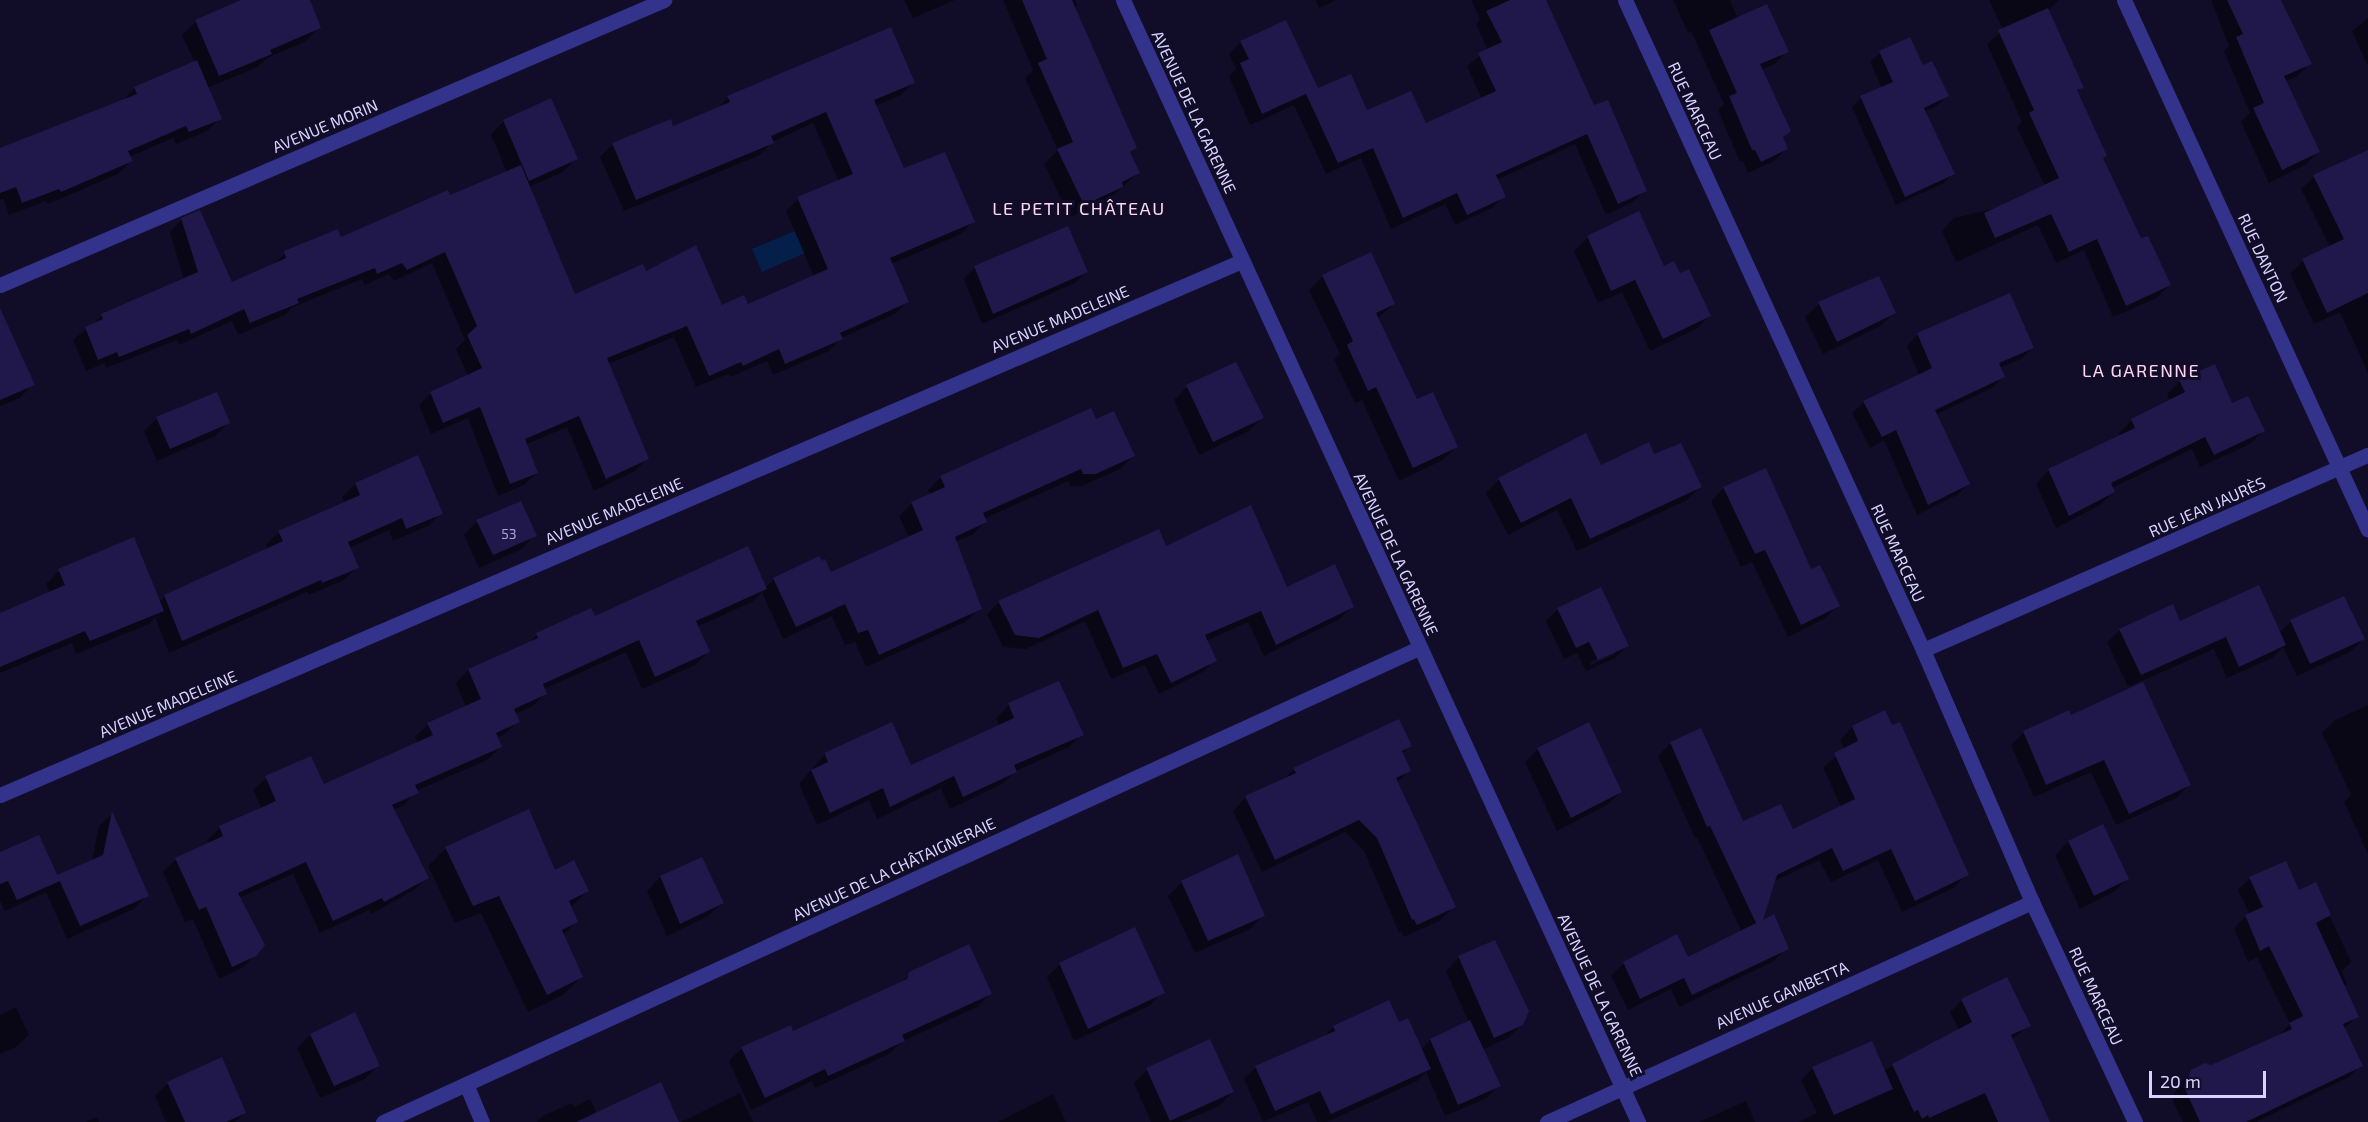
<!DOCTYPE html>
<meta charset="utf-8">
<style>
body{margin:0}
#map{position:relative;width:2368px;height:1122px;overflow:hidden;background:#110d28;font-family:"Exo 2",sans-serif}
div>[style]{position:absolute}
.water>*{inset:0;background:#041f4a}
.shadow>*{inset:0;background:#0007}
.building>*{inset:0;background:#20174b}
.street>*{height:15px;margin:-7.5px;padding:0 7.5px;transform-origin:7.5px;border-radius:7.5px;background:#34338c}
span{translate:-50% -50%;white-space:nowrap;text-align:center;line-height:1.15;-webkit-text-stroke:6px #110d28;paint-order:stroke}
.number-label{font-size:14px;color:#aaa5d2}
.number-label span{-webkit-text-stroke-width:0}
.street-label{font-size:16px;color:#d8d4ff}
.neighbourhood-label{font-size:18px;color:#ffd6f1;letter-spacing:1.5px}
.scale{position:absolute;left:2149px;top:1071px;width:117px;height:27px;box-sizing:border-box;border:3px solid #d8d4ff;border-top:0;padding-left:8px;font-size:18px;line-height:21px;white-space:nowrap;color:#d8d4ff;-webkit-text-stroke:4px #110d28;paint-order:stroke}
</style>
<div id="map">
<div class="water">
<i style="clip-path:polygon(795px 231px,805px 253px,762px 272px,752px 249px)"></i>
</div>
<div class="shadow">
<i style="clip-path:polygon(245px 0,308px 0,319px 27px,306px 41px,267px 58px,257px 67px,207px 88px,220px 118px,207px 131px,176px 144px,173px 138px,129px 157px,131px 161px,118px 174px,48px 204px,46px 201px,9px 215px,3px 199px,0 200px,0 150px,122px 101px,135px 88px,195px 63px,182px 35px,196px 21px)"></i>
<i style="clip-path:polygon(904px 0,955px 0,913px 18px)"></i>
<i style="clip-path:polygon(1003px 0,1075px 0,1077px 5px,1074px 8px,1136px 148px,1129px 154px,1138px 173px,1108px 200px,1070px 217px,1044px 164px,1058px 150px,1025px 78px,1033px 70px)"></i>
<i style="clip-path:polygon(1315px 0,1336px 0,1319px 8px)"></i>
<i style="clip-path:polygon(1471px 0,1544px 0,1594px 107px,1645px 190px,1633px 202px,1606px 215px,1575px 144px,1497px 180px,1504px 196px,1492px 208px,1455px 225px,1445px 204px,1391px 229px,1361px 158px,1326px 174px,1294px 105px,1250px 125px,1229px 76px,1236px 69px,1229px 54px,1241px 42px,1318px 90px,1367px 112px,1425px 125px,1482px 99px,1467px 66px,1488px 50px,1476px 24px,1480px 19px)"></i>
<i style="clip-path:polygon(1673px 0,1730px 0,1738px 19px,1787px 51px,1775px 64px,1761px 70px,1789px 131px,1782px 138px,1787px 148px,1774px 161px,1748px 173px,1743px 161px,1740px 162px,1718px 110px,1724px 104px,1691px 31px,1688px 33px)"></i>
<i style="clip-path:polygon(1989px 0,2059px 0,2048px 11px,2082px 87px,2077px 92px,2102px 159px,2140px 240px,2169px 285px,2157px 298px,2113px 317px,2084px 250px,2056px 263px,2038px 225px,1956px 262px,1942px 231px,1954px 218px,2000px 207px,2045px 186px,2017px 127px,2022px 122px,1987px 44px,2003px 30px)"></i>
<i style="clip-path:polygon(2211px 0,2281px 0,2310px 63px,2297px 76px,2285px 82px,2319px 152px,2305px 165px,2269px 183px,2241px 122px,2250px 113px,2224px 51px,2229px 46px)"></i>
<i style="clip-path:polygon(2368px 18px,2368px 66px,2352px 31px)"></i>
<i style="clip-path:polygon(1880px 53px,1923px 67px,1947px 96px,1938px 105px,1925px 112px,1953px 174px,1944px 183px,1896px 205px,1852px 107px,1861px 98px,1882px 88px,1870px 62px)"></i>
<i style="clip-path:polygon(913px 83px,901px 95px,875px 106px,904px 170px,973px 222px,961px 234px,891px 264px,907px 302px,895px 314px,841px 338px,829px 351px,773px 375px,767px 361px,730px 377px,728px 374px,696px 387px,674px 337px,608px 364px,647px 459px,635px 471px,594px 491px,567px 427px,525px 445px,537px 473px,524px 485px,498px 496px,468px 418px,431px 434px,419px 405px,431px 393px,468px 376px,456px 349px,465px 340px,432px 263px,394px 281px,389px 274px,365px 285px,362px 279px,293px 307px,285px 315px,238px 335px,232px 321px,179px 345px,177px 340px,106px 368px,104px 363px,86px 371px,73px 340px,102px 316px,184px 280px,170px 232px,182px 219px,232px 284px,272px 266px,285px 253px,340px 239px,507px 173px,491px 134px,504px 121px,576px 158px,563px 172px,529px 187px,574px 296px,645px 273px,721px 307px,747px 306px,814px 277px,786px 211px,798px 199px,839px 182px,813px 123px,772px 142px,760px 155px,624px 211px,600px 157px,613px 144px,672px 128px,716px 110px,728px 97px)"></i>
<i style="clip-path:polygon(2359px 156px,2368px 177px,2368px 373px,2340px 312px,2314px 324px,2290px 273px,2303px 261px,2330px 247px,2301px 189px,2314px 177px)"></i>
<i style="clip-path:polygon(1588px 237px,1679px 275px,1710px 315px,1696px 329px,1650px 351px,1622px 292px,1598px 303px,1574px 251px)"></i>
<i style="clip-path:polygon(975px 267px,1086px 272px,1075px 283px,982px 324px,964px 279px)"></i>
<i style="clip-path:polygon(1323px 276px,1394px 304px,1377px 319px,1416px 401px,1456px 447px,1443px 460px,1399px 481px,1362px 400px,1355px 403px,1334px 360px,1340px 354px,1309px 290px)"></i>
<i style="clip-path:polygon(1878px 278px,1894px 313px,1880px 326px,1823px 354px,1805px 317px,1819px 304px)"></i>
<i style="clip-path:polygon(1918px 334px,2033px 347px,2021px 359px,1999px 368px,2003px 377px,1992px 388px,1935px 415px,1968px 484px,1957px 495px,1917px 515px,1884px 440px,1870px 448px,1852px 413px,1864px 402px,1919px 375px,1907px 346px)"></i>
<i style="clip-path:polygon(0 342px,33px 384px,20px 398px,0 406px)"></i>
<i style="clip-path:polygon(2180px 381px,2231px 405px,2263px 431px,2250px 444px,2200px 467px,2192px 449px,2112px 488px,2114px 492px,2100px 505px,2056px 528px,2036px 484px,2049px 470px,2120px 437px,2119px 433px,2132px 420px,2170px 401px,2167px 394px)"></i>
<i style="clip-path:polygon(1187px 387px,1262px 418px,1249px 431px,1199px 455px,1174px 400px)"></i>
<i style="clip-path:polygon(157px 418px,229px 422px,215px 436px,157px 461px,144px 431px)"></i>
<i style="clip-path:polygon(1095px 421px,1133px 456px,1120px 469px,1082px 486px,1070px 486px,1068px 481px,984px 519px,985px 522px,972px 535px,955px 542px,980px 608px,967px 621px,866px 667px,855px 642px,845px 645px,832px 616px,783px 639px,762px 592px,752px 602px,697px 627px,708px 652px,695px 665px,642px 689px,626px 652px,544px 689px,546px 693px,533px 706px,515px 714px,518px 721px,505px 734px,496px 738px,500px 747px,487px 760px,416px 791px,404px 805px,393px 810px,427px 878px,414px 890px,371px 914px,369px 910px,320px 933px,293px 874px,239px 898px,255px 955px,242px 968px,219px 979px,193px 919px,185px 922px,163px 872px,176px 859px,209px 844px,207px 840px,220px 828px,262px 809px,253px 790px,266px 778px,323px 786px,418px 743px,415px 737px,428px 724px,466px 707px,456px 683px,468px 670px,528px 644px,537px 635px,594px 618px,765px 588px,774px 579px,830px 574px,909px 538px,899px 516px,912px 503px,931px 495px,928px 490px,941px 477px)"></i>
<i style="clip-path:polygon(1653px 455px,1700px 487px,1687px 500px,1577px 551px,1557px 510px,1508px 535px,1486px 493px,1499px 480px,1600px 467px)"></i>
<i style="clip-path:polygon(417px 457px,441px 513px,428px 526px,393px 541px,389px 530px,349px 548px,357px 567px,344px 580px,309px 595px,307px 592px,169px 653px,155px 617px,149px 624px,76px 654px,72px 643px,0 673px,0 614px,50px 593px,46px 584px,59px 571px,159px 602px,165px 596px,268px 549px,266px 545px,279px 532px,345px 503px,342px 497px,355px 484px)"></i>
<i style="clip-path:polygon(1724px 488px,1810px 571px,1838px 606px,1824px 619px,1788px 637px,1752px 562px,1741px 567px,1711px 501px)"></i>
<i style="clip-path:polygon(477px 521px,535px 535px,522px 549px,479px 568px,464px 535px)"></i>
<i style="clip-path:polygon(1166px 548px,1286px 589px,1352px 607px,1340px 619px,1264px 656px,1248px 622px,1206px 641px,1215px 660px,1203px 672px,1159px 694px,1145px 665px,1111px 679px,1085px 621px,1026px 649px,1003px 647px,987px 614px,999px 602px)"></i>
<i style="clip-path:polygon(evenodd,1558px 609px,1627px 646px,1615px 658px,1586px 671px,1577px 653px,1564px 659px,1546px 621px,1558px 609px,1615px 651px,1615px 654px,1591px 665px,1590px 662px,1615px 651px)"></i>
<i style="clip-path:polygon(2291px 621px,2363px 639px,2350px 652px,2297px 676px,2283px 647px,2272px 658px,2227px 678px,2214px 649px,2128px 687px,2107px 642px,2120px 630px,2279px 633px)"></i>
<i style="clip-path:polygon(1009px 705px,1082px 734px,1069px 747px,1016px 771px,1002px 784px,950px 809px,941px 788px,877px 819px,869px 800px,817px 825px,799px 784px,825px 754px,910px 766px,1000px 727px,996px 718px)"></i>
<i style="clip-path:polygon(2368px 705px,2368px 854px,2344px 802px,2351px 795px,2322px 733px,2335px 720px)"></i>
<i style="clip-path:polygon(2070px 717px,2189px 785px,2176px 798px,2116px 825px,2091px 772px,2034px 797px,2011px 745px,2024px 732px)"></i>
<i style="clip-path:polygon(1852px 727px,1967px 874px,1955px 887px,1902px 912px,1878px 860px,1831px 882px,1819px 860px,1773px 882px,1760px 923px,1787px 948px,1774px 961px,1679px 1007px,1671px 989px,1628px 1010px,1611px 976px,1624px 963px,1687px 959px,1742px 932px,1697px 837px,1695px 838px,1658px 756px,1671px 743px,1742px 823px,1793px 831px,1841px 807px,1823px 767px,1845px 750px,1840px 740px)"></i>
<i style="clip-path:polygon(1410px 745px,1402px 754px,1409px 770px,1397px 783px,1454px 906px,1441px 920px,1404px 937px,1401px 931px,1399px 932px,1364px 851px,1345px 832px,1262px 872px,1233px 811px,1246px 797px,1282px 781px,1294px 769px)"></i>
<i style="clip-path:polygon(1538px 749px,1621px 792px,1607px 805px,1557px 831px,1525px 762px)"></i>
<i style="clip-path:polygon(112px 814px,147px 895px,134px 909px,67px 939px,46px 892px,5px 911px,0 901px,0 854px,57px 878px,92px 861px,99px 826px)"></i>
<i style="clip-path:polygon(2068px 842px,2127px 879px,2114px 892px,2080px 909px,2055px 855px)"></i>
<i style="clip-path:polygon(446px 848px,554px 872px,587px 891px,570px 908px,576px 922px,563px 935px,581px 977px,563px 995px,528px 1012px,481px 913px,455px 923px,428px 866px)"></i>
<i style="clip-path:polygon(701px 859px,722px 903px,708px 916px,667px 936px,647px 891px,660px 877px)"></i>
<i style="clip-path:polygon(2250px 878px,2299px 891px,2315px 884px,2351px 962px,2342px 971px,2347px 984px,2344px 987px,2357px 1016px,2344px 1029px,2361px 1065px,2349px 1077px,2256px 1122px,2183px 1122px,2172px 1099px,2179px 1084px,2191px 1072px,2211px 1067px,2278px 1036px,2290px 1024px,2257px 957px,2248px 962px,2234px 928px,2249px 913px,2238px 890px)"></i>
<i style="clip-path:polygon(1182px 882px,1263px 915px,1250px 929px,1195px 953px,1168px 896px)"></i>
<i style="clip-path:polygon(1459px 957px,1522px 1024px,1508px 1038px,1482px 1050px,1499px 1085px,1487px 1098px,1445px 1116px,1426px 1072px,1417px 1081px,1327px 1122px,1317px 1122px,1308px 1102px,1263px 1122px,1244px 1079px,1256px 1067px,1322px 1039px,1333px 1027px,1388px 1002px,1398px 1024px,1421px 1050px,1430px 1040px,1469px 1023px,1446px 971px)"></i>
<i style="clip-path:polygon(1060px 964px,1163px 992px,1149px 1006px,1074px 1041px,1047px 977px)"></i>
<i style="clip-path:polygon(910px 974px,990px 994px,977px 1007px,903px 1041px,889px 1054px,815px 1088px,812px 1081px,751px 1110px,729px 1061px,742px 1048px,792px 1032px,900px 983px)"></i>
<i style="clip-path:polygon(1962px 1000px,2029px 1025px,2011px 1040px,2049px 1122px,1799px 1122px,1817px 1113px,1801px 1080px,1813px 1068px,1883px 1071px,1959px 1030px,1950px 1012px)"></i>
<i style="clip-path:polygon(16px 1007px,29px 1035px,16px 1047px,0 1054px,0 1015px)"></i>
<i style="clip-path:polygon(354px 1014px,378px 1065px,365px 1079px,320px 1098px,297px 1048px,310px 1035px)"></i>
<i style="clip-path:polygon(1147px 1070px,1233px 1092px,1219px 1106px,1182px 1122px,1151px 1122px,1134px 1083px)"></i>
<i style="clip-path:polygon(168px 1083px,245px 1113px,235px 1122px,166px 1122px,155px 1096px)"></i>
<i style="clip-path:polygon(740px 1093px,753px 1122px,681px 1122px)"></i>
<i style="clip-path:polygon(1053px 1094px,1066px 1122px,998px 1122px)"></i>
<i style="clip-path:polygon(590px 1099px,597px 1114px,677px 1122px,537px 1122px,543px 1116px,572px 1103px,574px 1107px)"></i>
<i style="clip-path:polygon(1746px 1101px,1755px 1122px,1699px 1122px)"></i>
<i style="clip-path:polygon(97px 1117px,99px 1122px,86px 1122px)"></i>
</div>
<div class="building">
<i style="clip-path:polygon(241px 0,310px 0,321px 28px,270px 50px,272px 54px,219px 76px,195px 20px)"></i>
<i style="clip-path:polygon(1022px 0,1072px 0,1137px 148px,1130px 152px,1140px 173px,1122px 182px,1123px 187px,1084px 205px,1057px 149px,1073px 142px,1038px 63px,1047px 59px)"></i>
<i style="clip-path:polygon(1510px 0,1546px 0,1594px 105px,1608px 100px,1647px 191px,1618px 204px,1587px 134px,1496px 175px,1506px 197px,1467px 215px,1457px 193px,1403px 218px,1373px 148px,1338px 163px,1306px 94px,1262px 114px,1240px 63px,1249px 59px,1240px 41px,1286px 20px,1318px 88px,1351px 74px,1367px 110px,1411px 91px,1426px 123px,1496px 91px,1478px 53px,1502px 42px,1486px 11px)"></i>
<i style="clip-path:polygon(2227px 0,2281px 0,2312px 64px,2284px 76px,2320px 152px,2282px 170px,2253px 108px,2264px 103px,2236px 37px,2243px 34px)"></i>
<i style="clip-path:polygon(1767px 4px,1789px 52px,1760px 64px,1791px 131px,1783px 137px,1788px 149px,1761px 162px,1755px 150px,1752px 150px,1729px 96px,1737px 93px,1709px 30px)"></i>
<i style="clip-path:polygon(2048px 8px,2084px 88px,2077px 90px,2107px 156px,2103px 158px,2141px 238px,2148px 236px,2171px 285px,2126px 306px,2097px 239px,2069px 252px,2051px 214px,1995px 238px,1984px 213px,2059px 178px,2029px 113px,2034px 110px,1998px 30px)"></i>
<i style="clip-path:polygon(891px 27px,915px 83px,874px 100px,904px 168px,945px 152px,975px 222px,890px 258px,909px 302px,840px 333px,843px 339px,785px 364px,779px 349px,743px 366px,741px 362px,709px 376px,687px 326px,607px 358px,649px 459px,606px 479px,579px 416px,525px 439px,538px 473px,510px 484px,480px 407px,443px 423px,430px 392px,482px 368px,467px 335px,477px 326px,445px 252px,407px 270px,402px 263px,377px 274px,375px 268px,297px 299px,299px 303px,250px 323px,244px 309px,191px 334px,189px 329px,119px 357px,117px 352px,98px 360px,85px 327px,103px 319px,101px 314px,198px 272px,181px 218px,200px 210px,232px 282px,286px 258px,284px 251px,338px 229px,341px 237px,448px 190px,450px 195px,521px 165px,575px 294px,643px 264px,646px 271px,696px 245px,722px 305px,744px 295px,748px 304px,828px 269px,797px 197px,853px 174px,826px 112px,771px 136px,774px 143px,636px 200px,612px 143px,671px 119px,673px 126px,730px 102px,727px 96px)"></i>
<i style="clip-path:polygon(1910px 37px,1923px 65px,1932px 61px,1949px 96px,1924px 108px,1955px 174px,1905px 197px,1860px 96px,1893px 82px,1879px 51px)"></i>
<i style="clip-path:polygon(197px 60px,222px 119px,189px 132px,186px 126px,128px 151px,133px 161px,61px 192px,59px 189px,22px 203px,16px 187px,0 193px,0 148px,137px 94px,134px 87px)"></i>
<i style="clip-path:polygon(551px 98px,578px 159px,529px 181px,503px 120px)"></i>
<i style="clip-path:polygon(2368px 150px,2368px 293px,2327px 313px,2302px 259px,2344px 239px,2313px 175px)"></i>
<i style="clip-path:polygon(1639px 211px,1664px 266px,1674px 261px,1680px 273px,1689px 269px,1711px 316px,1663px 339px,1635px 280px,1611px 291px,1587px 236px)"></i>
<i style="clip-path:polygon(1068px 226px,1088px 272px,993px 314px,974px 266px)"></i>
<i style="clip-path:polygon(1371px 252px,1395px 304px,1376px 313px,1417px 399px,1433px 392px,1458px 447px,1413px 468px,1376px 387px,1368px 391px,1347px 345px,1353px 341px,1322px 275px)"></i>
<i style="clip-path:polygon(1879px 276px,1896px 313px,1837px 342px,1818px 302px)"></i>
<i style="clip-path:polygon(2010px 293px,2034px 348px,1999px 363px,2005px 377px,1935px 410px,1970px 484px,1928px 505px,1896px 430px,1882px 437px,1863px 401px,1932px 368px,1917px 333px)"></i>
<i style="clip-path:polygon(0 308px,35px 385px,0 400px)"></i>
<i style="clip-path:polygon(1236px 362px,1264px 418px,1213px 442px,1186px 385px)"></i>
<i style="clip-path:polygon(2215px 364px,2232px 403px,2248px 396px,2265px 431px,2214px 455px,2205px 437px,2111px 483px,2115px 492px,2069px 516px,2048px 469px,2135px 428px,2131px 419px,2185px 392px,2179px 380px)"></i>
<i style="clip-path:polygon(217px 392px,230px 423px,170px 449px,156px 417px)"></i>
<i style="clip-path:polygon(1091px 408px,1096px 419px,1114px 411px,1135px 456px,1096px 474px,1083px 474px,1081px 469px,983px 513px,987px 522px,955px 537px,982px 609px,879px 655px,868px 630px,858px 633px,845px 604px,796px 627px,773px 578px,819px 556px,822px 561px,825px 559px,831px 572px,923px 530px,911px 502px,945px 487px,940px 476px)"></i>
<i style="clip-path:polygon(1586px 433px,1601px 465px,1649px 442px,1654px 454px,1681px 443px,1702px 487px,1590px 539px,1571px 498px,1521px 523px,1498px 478px)"></i>
<i style="clip-path:polygon(418px 455px,443px 514px,406px 529px,402px 518px,348px 542px,359px 568px,322px 583px,321px 580px,182px 641px,164px 595px,283px 541px,278px 531px,360px 495px,355px 483px)"></i>
<i style="clip-path:polygon(1766px 468px,1811px 569px,1820px 565px,1840px 606px,1801px 625px,1765px 550px,1755px 554px,1723px 487px)"></i>
<i style="clip-path:polygon(521px 501px,537px 536px,493px 555px,476px 520px)"></i>
<i style="clip-path:polygon(1251px 505px,1287px 587px,1335px 564px,1354px 607px,1276px 645px,1261px 611px,1205px 635px,1217px 661px,1171px 683px,1157px 654px,1123px 668px,1098px 610px,1039px 638px,1015px 635px,998px 601px,1159px 529px,1166px 546px)"></i>
<i style="clip-path:polygon(134px 537px,164px 611px,90px 641px,85px 631px,0 667px,0 613px,65px 585px,58px 569px)"></i>
<i style="clip-path:polygon(748px 546px,767px 589px,696px 621px,710px 652px,655px 677px,639px 640px,543px 684px,547px 694px,514px 709px,520px 722px,496px 733px,502px 747px,415px 785px,419px 793px,392px 805px,429px 878px,384px 902px,382px 898px,333px 921px,306px 862px,238px 893px,265px 945px,256px 956px,232px 967px,206px 907px,199px 910px,175px 858px,223px 836px,219px 826px,276px 801px,265px 776px,311px 756px,324px 784px,433px 735px,427px 723px,481px 699px,468px 669px,538px 638px,536px 633px,591px 608px,595px 616px)"></i>
<i style="clip-path:polygon(2259px 585px,2286px 645px,2239px 667px,2226px 637px,2141px 675px,2119px 629px,2173px 604px,2180px 621px)"></i>
<i style="clip-path:polygon(1601px 587px,1629px 646px,1598px 660px,1589px 642px,1576px 648px,1557px 608px)"></i>
<i style="clip-path:polygon(2344px 596px,2365px 639px,2310px 664px,2290px 620px)"></i>
<i style="clip-path:polygon(1059px 681px,1084px 735px,1014px 765px,1017px 772px,963px 797px,954px 776px,890px 807px,883px 788px,830px 813px,811px 770px,828px 762px,824px 753px,892px 722px,911px 765px,1014px 718px,1008px 703px)"></i>
<i style="clip-path:polygon(2143px 682px,2191px 785px,2129px 814px,2104px 760px,2046px 785px,2023px 731px,2069px 710px,2071px 715px)"></i>
<i style="clip-path:polygon(1885px 710px,1892px 725px,1900px 722px,1969px 875px,1915px 901px,1891px 849px,1843px 871px,1832px 848px,1777px 875px,1763px 920px,1774px 914px,1789px 949px,1692px 995px,1684px 978px,1640px 999px,1623px 962px,1677px 934px,1688px 957px,1756px 923px,1710px 826px,1707px 827px,1670px 742px,1701px 728px,1743px 821px,1781px 804px,1793px 829px,1855px 799px,1834px 753px,1858px 741px,1852px 726px)"></i>
<i style="clip-path:polygon(1399px 719px,1412px 746px,1402px 751px,1411px 771px,1396px 778px,1456px 907px,1417px 925px,1414px 919px,1412px 920px,1377px 838px,1359px 820px,1275px 860px,1245px 796px,1296px 773px,1293px 768px)"></i>
<i style="clip-path:polygon(1589px 722px,1622px 792px,1571px 818px,1537px 748px)"></i>
<i style="clip-path:polygon(529px 809px,555px 870px,574px 860px,589px 891px,569px 901px,578px 922px,562px 930px,583px 977px,547px 995px,499px 896px,473px 906px,445px 847px)"></i>
<i style="clip-path:polygon(112px 811px,149px 896px,80px 926px,57px 875px,103px 855px)"></i>
<i style="clip-path:polygon(2103px 824px,2129px 879px,2094px 896px,2068px 841px)"></i>
<i style="clip-path:polygon(39px 835px,60px 881px,17px 900px,8px 881px,0 884px,0 852px)"></i>
<i style="clip-path:polygon(1238px 854px,1265px 916px,1208px 941px,1181px 881px)"></i>
<i style="clip-path:polygon(702px 857px,724px 903px,680px 924px,660px 876px)"></i>
<i style="clip-path:polygon(2286px 861px,2299px 890px,2316px 882px,2331px 915px,2316px 923px,2359px 1017px,2343px 1024px,2363px 1066px,2246px 1122px,2200px 1122px,2184px 1087px,2191px 1070px,2205px 1063px,2211px 1065px,2292px 1029px,2289px 1023px,2303px 1016px,2269px 946px,2260px 951px,2245px 915px,2263px 907px,2249px 877px)"></i>
<i style="clip-path:polygon(1135px 927px,1165px 993px,1088px 1029px,1059px 963px)"></i>
<i style="clip-path:polygon(1495px 940px,1529px 1011px,1523px 1025px,1494px 1038px,1458px 956px)"></i>
<i style="clip-path:polygon(969px 944px,992px 994px,902px 1035px,905px 1041px,828px 1076px,825px 1069px,765px 1098px,741px 1047px,791px 1025px,793px 1031px,907px 979px,909px 972px)"></i>
<i style="clip-path:polygon(2007px 977px,2031px 1026px,2011px 1035px,2050px 1122px,1998px 1122px,1985px 1093px,1929px 1118px,1928px 1115px,1922px 1119px,1918px 1110px,1914px 1112px,1892px 1064px,1972px 1022px,1961px 999px)"></i>
<i style="clip-path:polygon(1389px 1000px,1399px 1022px,1408px 1018px,1431px 1069px,1331px 1114px,1320px 1091px,1275px 1111px,1255px 1066px,1335px 1031px,1333px 1026px)"></i>
<i style="clip-path:polygon(355px 1012px,380px 1066px,334px 1086px,310px 1034px)"></i>
<i style="clip-path:polygon(1470px 1020px,1501px 1086px,1458px 1105px,1430px 1039px)"></i>
<i style="clip-path:polygon(1210px 1039px,1234px 1092px,1170px 1121px,1146px 1068px)"></i>
<i style="clip-path:polygon(1872px 1041px,1893px 1089px,1834px 1115px,1812px 1067px)"></i>
<i style="clip-path:polygon(222px 1057px,246px 1113px,226px 1122px,185px 1122px,167px 1082px)"></i>
<i style="clip-path:polygon(661px 1082px,679px 1122px,576px 1122px)"></i>
</div>
<div class="street">
<i style="left:1123px;top:0;width:1235px;rotate:65.34deg"></i>
<i style="left:1625px;top:0;width:715px;rotate:65.37deg"></i>
<i style="left:1923px;top:650px;width:275px;rotate:66.6deg"></i>
<i style="left:2032px;top:902px;width:243px;rotate:64.9deg"></i>
<i style="left:2124px;top:0;width:583px;rotate:65.28deg"></i>
<i style="left:0;top:285px;width:723px;rotate:-23.23deg"></i>
<i style="left:1923px;top:650px;width:486px;rotate:-23.7deg"></i>
<i style="left:0;top:795px;width:1352px;rotate:-23.27deg"></i>
<i style="left:466px;top:1084px;width:41px;rotate:67.2deg"></i>
<i style="left:383px;top:1122px;width:1139px;rotate:-24.59deg"></i>
<i style="left:1547px;top:1122px;width:533px;rotate:-24.4deg"></i>
</div>
<div class="number-label">
<span style="left:509px;top:534px">53</span>
</div>
<div class="street-label">
<span style="left:1695px;top:111px;rotate:65deg">RUE MARCEAU</span>
<span style="left:1194px;top:112px;rotate:65deg">AVENUE DE LA GARENNE</span>
<span style="left:325px;top:126px;rotate:-23deg">AVENUE MORIN</span>
<span style="left:2263px;top:258px;rotate:65deg">RUE DANTON</span>
<span style="left:1060px;top:319px;rotate:-23deg">AVENUE MADELEINE</span>
<span style="left:2207px;top:507px;rotate:-24deg">RUE JEAN JAURÈS</span>
<span style="left:614px;top:511px;rotate:-23deg">AVENUE MADELEINE</span>
<span style="left:1898px;top:553px;rotate:65deg">RUE MARCEAU</span>
<span style="left:1396px;top:554px;rotate:65deg">AVENUE DE LA GARENNE</span>
<span style="left:168px;top:704px;rotate:-23deg">AVENUE MADELEINE</span>
<span style="left:894px;top:869px;rotate:-25deg">AVENUE DE LA CHÂTAIGNERAIE</span>
<span style="left:1600px;top:995px;rotate:65deg">AVENUE DE LA GARENNE</span>
<span style="left:1782px;top:995px;rotate:-24deg">AVENUE GAMBETTA</span>
<span style="left:2096px;top:996px;rotate:65deg">RUE MARCEAU</span>
</div>
<div class="neighbourhood-label">
<span style="left:1079px;top:208px">LE PETIT CHÂTEAU</span>
<span style="left:2141px;top:370px">LA GARENNE</span>
</div>
<div class="scale">20 m</div>
</div>
